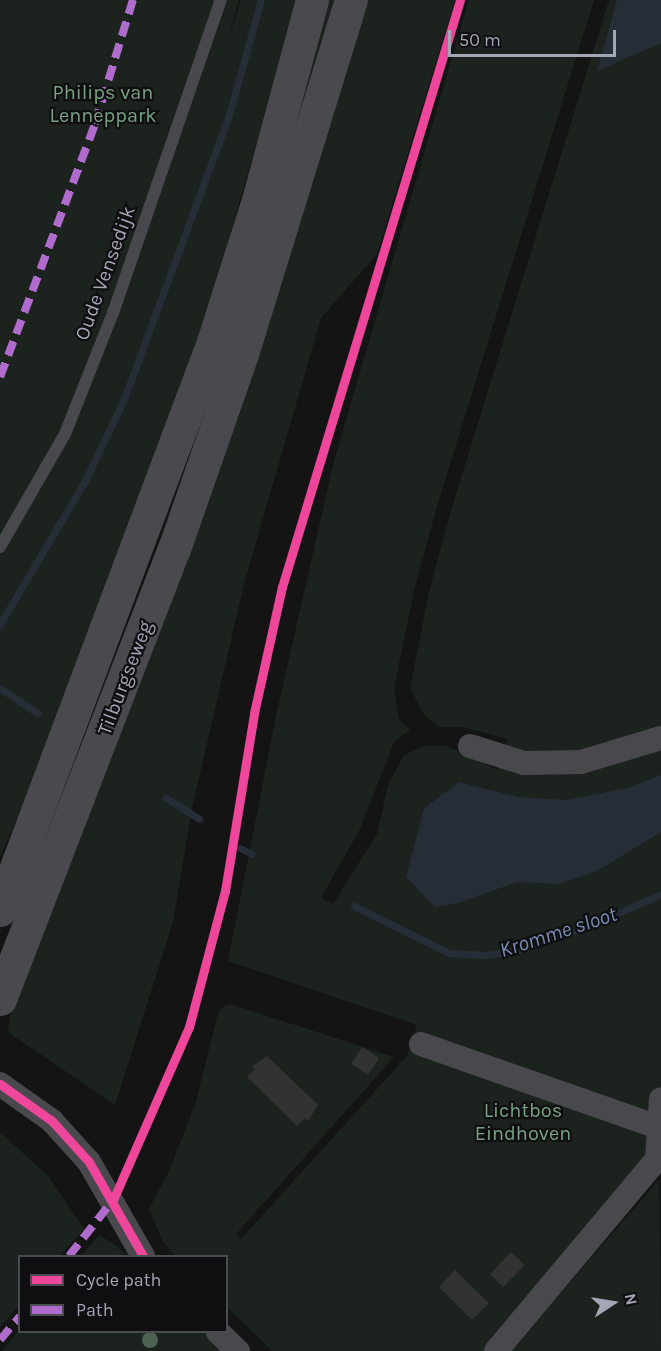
<!DOCTYPE html>
<style>
body{margin:0}
#map{position:relative;width:661px;height:1351px;overflow:hidden;background:#141414;font-family:Karla,sans-serif}
div>[style]{position:absolute}
.green>*{inset:0;background:#1c231e}
.water>*{inset:0;background:#272d36}
.stream>*{height:7px;margin:-3.5px;padding:0 3.5px;transform-origin:3.5px;border-radius:3.5px;background:#272d36}
.building>*{inset:0;background:#323233}
.service>*{height:12px;margin:-6px;padding:0 6px;transform-origin:6px;border-radius:6px;background:#48484d}
.minor>*{height:24px;margin:-12px;padding:0 12px;transform-origin:12px;border-radius:12px;background:#48484d}
.trunk>*{height:33px;margin:-16.5px;padding:0 16.5px;transform-origin:16.5px;border-radius:16.5px;background:#4a4a4e}
.quiet>*{height:8px;margin-top:-4px;transform-origin:0;background:repeating-linear-gradient(90deg,#b06ccc 0 15px,transparent 0 23px)}
.cycleway>*{height:9px;margin:-4.5px;padding:0 4.5px;transform-origin:4.5px;border-radius:4.5px;background:#ed469a}
.trees>*{width:16px;height:16px;margin:-8px;border-radius:50%;background:#4c6252}
span{translate:-50% -50%;white-space:nowrap;text-align:center;line-height:1.15;-webkit-text-stroke:4.5px #0f0e10;paint-order:stroke}
.park-label{font-size:20px;color:#7aa284}
.street-label{font-size:20px;color:#a4a6b6}
.water-label{font-size:21px;color:#798db3;font-style:italic}
.legend{position:absolute;left:18px;top:1255px;width:210px;height:78px;box-sizing:border-box;background:#0f0e10;border:2px solid #4b4b52;margin:0;padding:8px 10px;list-style:none;font-size:18px;color:#a4a6b6}
.legend li{display:flex;align-items:center;gap:12px;height:30px}
.legend b{width:30px;border:2px solid #4b4b52}
.north{position:absolute;left:583px;top:1273px;width:60px;height:60px;-webkit-text-stroke:4px #0f0e10;paint-order:stroke;rotate:78deg;font-size:16px;font-weight:700;line-height:24px;text-align:center;color:#a4a6b6}
.north::after{content:'';display:block;margin:auto;width:21px;height:27px;background:#a4a6b6;clip-path:polygon(50% 0,100% 100%,50% 72%,0 100%)}
.scale{position:absolute;left:448px;top:30px;width:168px;height:27px;box-sizing:border-box;border:3px solid #a4a6b6;border-top:0;padding-left:8px;font-size:18px;line-height:21px;white-space:nowrap;color:#a4a6b6;-webkit-text-stroke:4px #0f0e10;paint-order:stroke}
</style>
<div id="map">
<div class="green">
<i style="clip-path:polygon(0 0,239px 0,227px 44px,241px 0,297px 0,217px 281px,162px 444px,60px 720px,0 857px)"></i>
<i style="clip-path:polygon(323px 0,337px 0,270px 208px)"></i>
<i style="clip-path:polygon(362px 0,455px 0,377px 254px,321px 318px,244px 584px,192px 808px,173px 922px,115px 1105px,8px 1032px,10px 1015px)"></i>
<i style="clip-path:polygon(evenodd,469px 0,594px 0,437px 506px,414px 591px,394px 688px,399px 719px,410px 730px,394px 742px,360px 829px,321px 898px,333px 904px,377px 834px,388px 785px,404px 755px,423px 746px,446px 746px,498px 770px,508px 739px,463px 727px,439px 727px,424px 715px,410px 688px,429px 592px,452px 507px,609px 0,661px 0,661px 1162px,502px 1351px,272px 1351px,227px 1307px,226px 1256px,175px 1256px,162px 1240px,149px 1209px,169px 1171px,195px 1105px,218px 1013px,224px 1006px,230px 1004px,394px 1057px,236px 1234px,241px 1239px,407px 1056px,417px 1025px,228px 961px,276px 716px,334px 461px,469px 0,459px 782px,491px 790px,406px 877px,424px 808px,459px 782px)"></i>
<i style="clip-path:polygon(0 1132px,48px 1176px,84px 1229px,60px 1256px,20px 1256px,19px 1305px,0 1328px)"></i>
<i style="clip-path:polygon(659px 1180px,661px 1351px,510px 1351px)"></i>
<i style="clip-path:polygon(99px 1235px,117px 1246px,127px 1256px,81px 1256px)"></i>
<i style="clip-path:polygon(19px 1330px,206px 1332px,226px 1351px,2px 1351px)"></i>
</div>
<div class="water">
<i style="clip-path:polygon(617px 0,661px 0,661px 43px,597px 71px)"></i>
<i style="clip-path:polygon(661px 775px,661px 832px,597px 871px,558px 884px,517px 882px,458px 903px,435px 907px,406px 877px,424px 808px,459px 782px,518px 797px,567px 800px,628px 788px)"></i>
</div>
<div class="stream">
<i style="left:0;top:624px;width:166px;rotate:-59.3deg"></i>
<i style="left:85px;top:481px;width:91px;rotate:-64.6deg"></i>
<i style="left:124px;top:399px;width:303px;rotate:-69.7deg"></i>
<i style="left:229px;top:115px;width:119px;rotate:-74.5deg"></i>
<i style="left:0;top:688px;width:45px;rotate:34deg"></i>
<i style="left:166px;top:798px;width:39px;rotate:32deg"></i>
<i style="left:240px;top:848px;width:13px;rotate:27deg"></i>
<i style="left:354px;top:906px;width:106px;rotate:26.3deg"></i>
<i style="left:449px;top:953px;width:35px;rotate:3deg"></i>
<i style="left:484px;top:955px;width:34px;rotate:-8deg"></i>
<i style="left:518px;top:950px;width:73px;rotate:-18.4deg"></i>
<i style="left:587px;top:927px;width:81px;rotate:-24deg"></i>
</div>
<div class="building">
<i style="clip-path:polygon(362px 1047px,379px 1058px,368px 1075px,351px 1064px)"></i>
<i style="clip-path:polygon(267px 1056px,318px 1105px,308px 1121px,305px 1118px,297px 1126px,247px 1077px,255px 1069px,252px 1066px)"></i>
<i style="clip-path:polygon(511px 1252px,525px 1265px,503px 1287px,490px 1274px)"></i>
<i style="clip-path:polygon(455px 1270px,489px 1303px,472px 1320px,439px 1287px)"></i>
</div>
<div class="service">
<i style="left:0;top:547px;width:130px;rotate:-60.1deg"></i>
<i style="left:65px;top:434px;width:130px;rotate:-68.4deg"></i>
<i style="left:113px;top:313px;width:331px;rotate:-71deg"></i>
</div>
<div class="minor">
<i style="left:470px;top:746px;width:57px;rotate:17.5deg"></i>
<i style="left:524px;top:763px;width:57px;rotate:-1deg"></i>
<i style="left:581px;top:762px;width:84px;rotate:-16.7deg"></i>
<i style="left:421px;top:1044px;width:254px;rotate:19.3deg"></i>
<i style="left:0;top:1084px;width:64px;rotate:35.4deg"></i>
<i style="left:52px;top:1121px;width:55px;rotate:47.9deg"></i>
<i style="left:89px;top:1162px;width:108px;rotate:60.1deg"></i>
<i style="left:218px;top:1332px;width:28px;rotate:44deg"></i>
<i style="left:496px;top:1351px;width:251px;rotate:-50deg"></i>
<i style="left:657px;top:1159px;width:60px;rotate:-86.2deg"></i>
</div>
<div class="trunk">
<i style="left:0;top:910px;width:607px;rotate:-69.44deg"></i>
<i style="left:213px;top:342px;width:149px;rotate:-72.4deg"></i>
<i style="left:258px;top:200px;width:207px;rotate:-74.9deg"></i>
<i style="left:0;top:999px;width:482px;rotate:-68.9deg"></i>
<i style="left:174px;top:549px;width:207px;rotate:-70.8deg"></i>
<i style="left:242px;top:354px;width:370px;rotate:-72.9deg"></i>
</div>
<div class="quiet">
<i style="left:0;top:377px;width:270px;rotate:-69.4deg"></i>
<i style="left:95px;top:124px;width:130px;rotate:-73deg"></i>
<i style="left:69px;top:1256px;width:71px;rotate:-51.8deg"></i>
<i style="left:0;top:1340px;width:31px;rotate:-50deg"></i>
</div>
<div class="cycleway">
<i style="left:0;top:1084px;width:64px;rotate:35.4deg"></i>
<i style="left:52px;top:1121px;width:55px;rotate:47.9deg"></i>
<i style="left:89px;top:1162px;width:108px;rotate:60.1deg"></i>
<i style="left:113px;top:1200px;width:189px;rotate:-66.3deg"></i>
<i style="left:189px;top:1027px;width:141px;rotate:-75.2deg"></i>
<i style="left:225px;top:891px;width:180px;rotate:-80.7deg"></i>
<i style="left:254px;top:713px;width:129px;rotate:-77.5deg"></i>
<i style="left:282px;top:587px;width:613px;rotate:-73.13deg"></i>
</div>
<div class="trees">
<i style="left:150px;top:1340px"></i>
</div>
<div class="park-label">
<span style="left:103px;top:104px">Philips van<br>Lenneppark</span>
<span style="left:523px;top:1122px">Lichtbos<br>Eindhoven</span>
</div>
<div class="street-label">
<span style="left:105px;top:273px;rotate:-70deg">Oude Vensedijk</span>
<span style="left:125px;top:678px;rotate:-69deg">Tilburgseweg</span>
</div>
<div class="water-label">
<span style="left:558px;top:932px;rotate:-18deg">Kromme sloot</span>
</div>
<ul class="legend">
<li><b style="height:8px;background:#ed469a"></b>Cycle path</li>
<li><b style="height:8px;background:#b06ccc"></b>Path</li>
</ul>
<div class="north">N</div>
<div class="scale">50 m</div>
</div>
